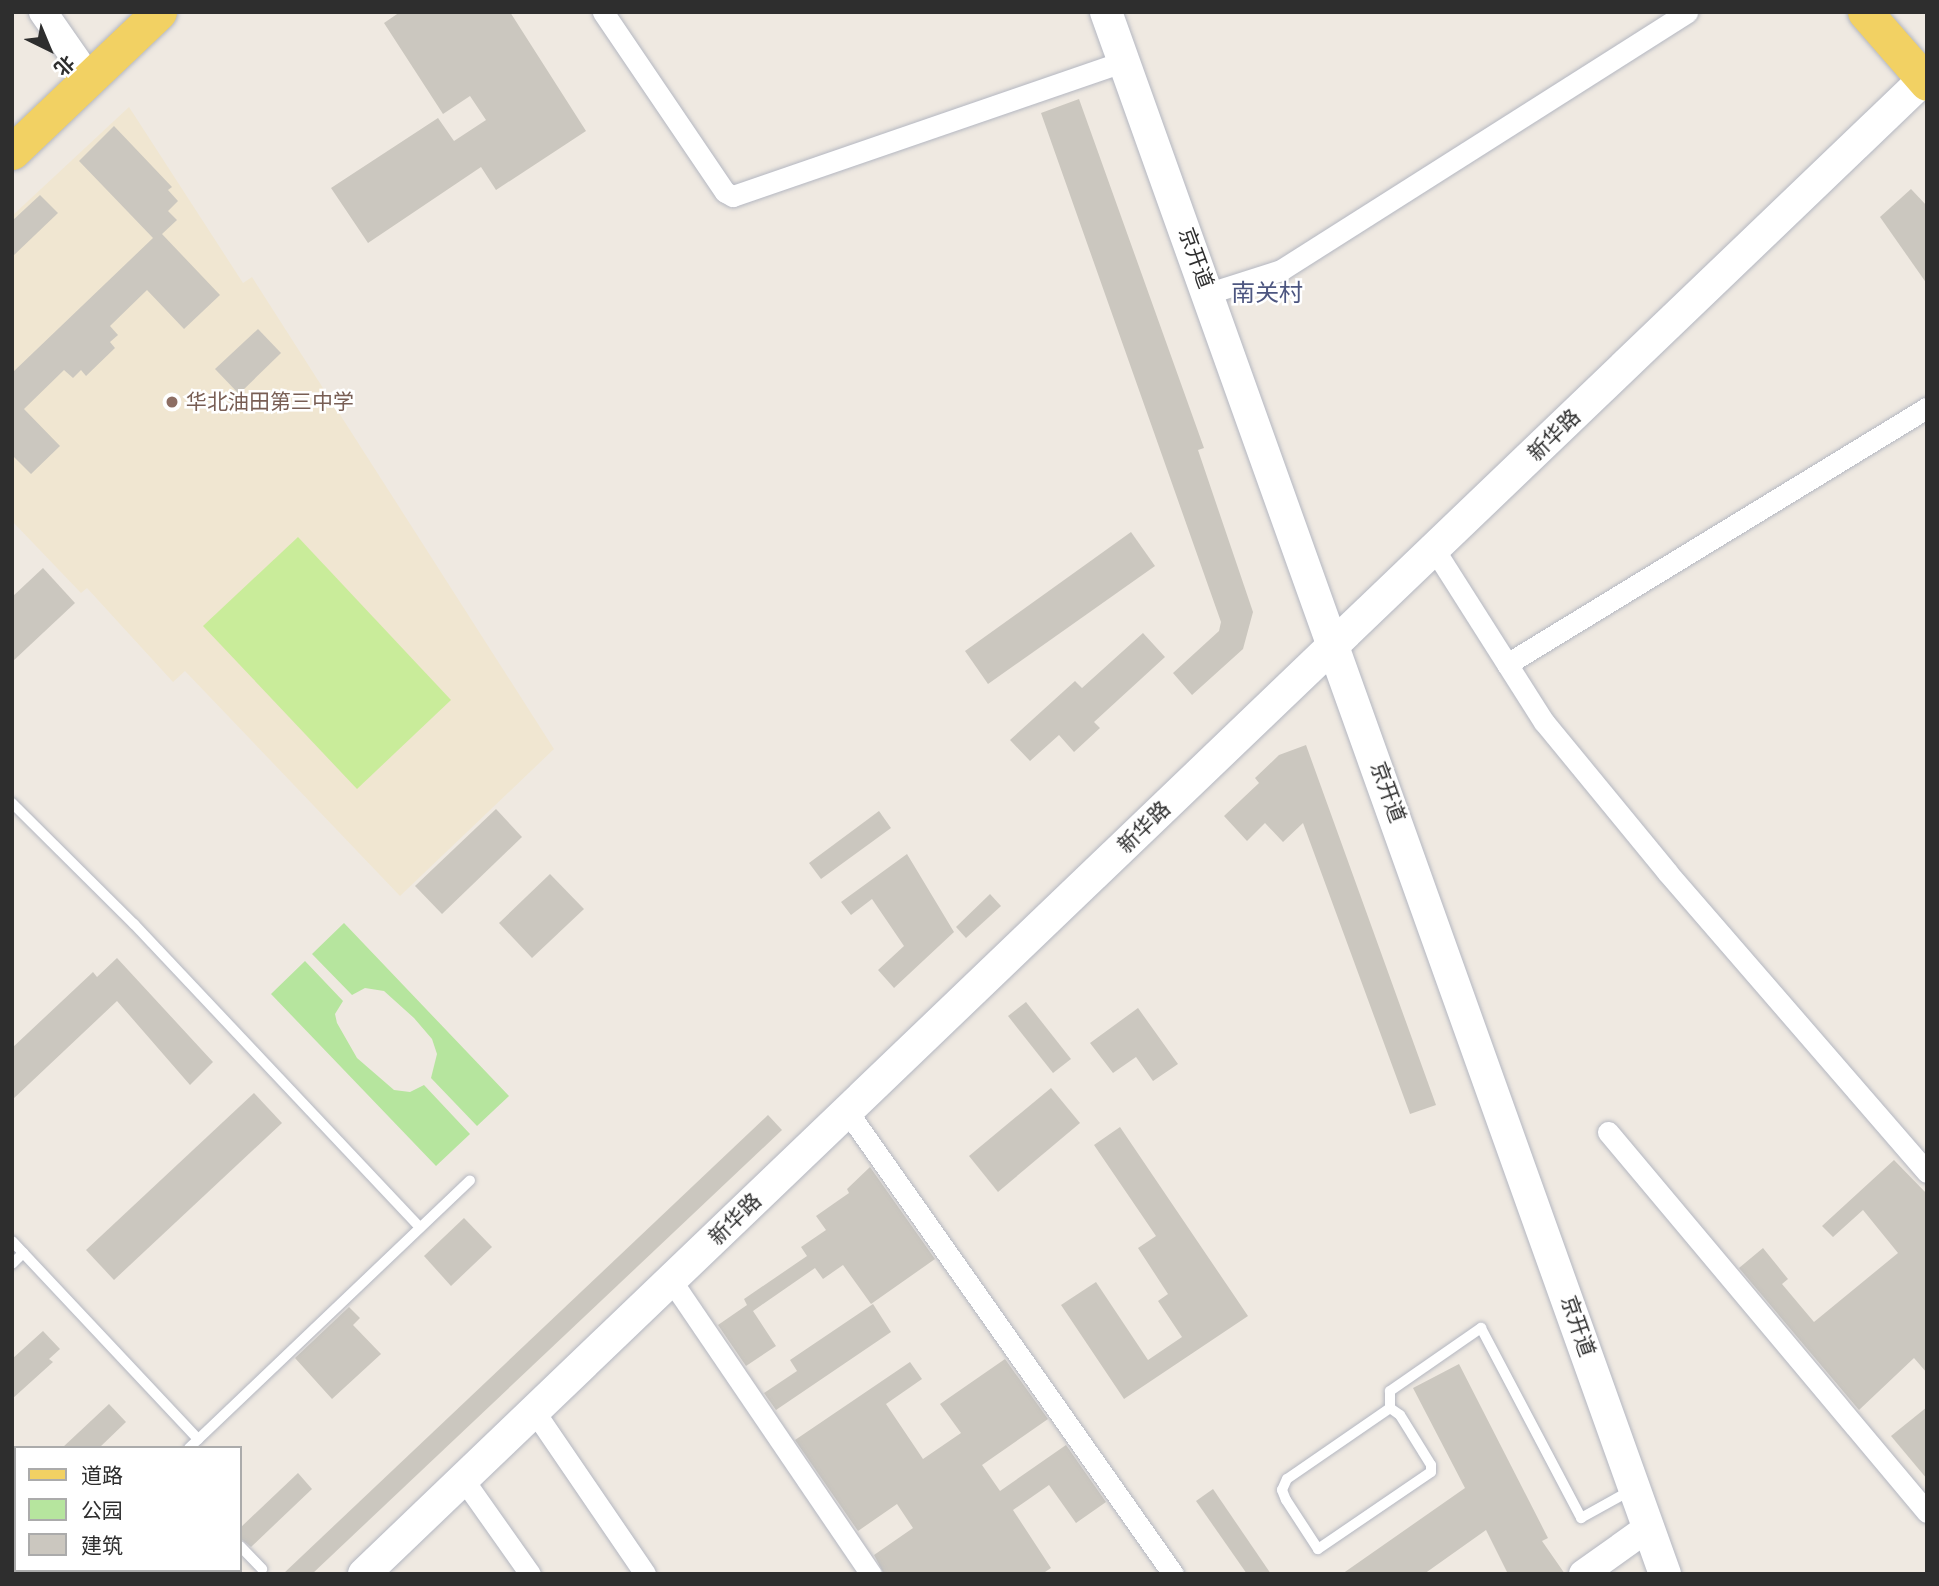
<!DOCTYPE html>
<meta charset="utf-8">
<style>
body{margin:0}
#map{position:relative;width:1939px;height:1586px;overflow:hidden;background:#efe9e1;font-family:"Source Sans 3","Noto Sans SC",sans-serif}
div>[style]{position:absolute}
.education>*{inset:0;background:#f0e6d1}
.green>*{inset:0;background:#b6e59e}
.pitch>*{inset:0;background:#c9ec9a}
.building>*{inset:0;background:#cbc7bf}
.roads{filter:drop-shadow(0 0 2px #b4b7c1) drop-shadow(0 0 2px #b4b7c1)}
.service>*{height:10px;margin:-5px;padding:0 5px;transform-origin:5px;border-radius:5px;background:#fff}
.minor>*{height:21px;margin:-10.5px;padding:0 10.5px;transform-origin:10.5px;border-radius:10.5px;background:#fff}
.tertiary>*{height:28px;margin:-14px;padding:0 14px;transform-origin:14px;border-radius:14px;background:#fff}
.secondary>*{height:32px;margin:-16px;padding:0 16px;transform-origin:16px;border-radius:16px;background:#fff}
.primary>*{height:35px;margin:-17.5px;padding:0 17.5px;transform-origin:17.5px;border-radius:17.5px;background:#f2d163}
.dots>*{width:19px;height:19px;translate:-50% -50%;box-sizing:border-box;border:4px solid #fff;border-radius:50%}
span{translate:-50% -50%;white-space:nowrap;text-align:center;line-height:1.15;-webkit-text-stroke:5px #fff;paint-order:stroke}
.street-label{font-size:21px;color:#2e2e2e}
.education-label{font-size:21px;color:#785e54}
.left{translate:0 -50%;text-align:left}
.quarter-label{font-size:24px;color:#4d5680}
.frame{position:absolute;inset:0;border:14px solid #2e2e2e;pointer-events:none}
.legend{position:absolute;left:14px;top:1446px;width:228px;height:126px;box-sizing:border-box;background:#fff;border:2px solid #ababab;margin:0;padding:9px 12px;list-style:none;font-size:21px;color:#2e2e2e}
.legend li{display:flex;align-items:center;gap:14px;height:35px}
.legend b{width:35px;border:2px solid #ababab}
.north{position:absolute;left:14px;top:14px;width:70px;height:70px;-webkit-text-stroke:5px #fff;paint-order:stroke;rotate:137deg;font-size:19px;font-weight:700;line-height:28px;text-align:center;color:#2e2e2e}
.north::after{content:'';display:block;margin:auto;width:24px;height:32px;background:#2e2e2e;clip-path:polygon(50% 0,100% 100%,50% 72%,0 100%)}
</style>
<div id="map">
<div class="education">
<i style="clip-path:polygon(129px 107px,243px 283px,252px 277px,554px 749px,400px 896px,185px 671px,173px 682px,87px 588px,81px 593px,12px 521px,12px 216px)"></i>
</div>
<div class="green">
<i style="clip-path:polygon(344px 923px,509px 1096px,477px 1126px,431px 1078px,437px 1054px,432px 1039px,414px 1018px,384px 991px,365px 988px,352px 995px,312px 954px)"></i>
<i style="clip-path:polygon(305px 961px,343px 1001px,335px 1014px,337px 1023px,357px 1058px,394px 1090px,410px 1092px,424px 1085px,470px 1134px,436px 1166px,271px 994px)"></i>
</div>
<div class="pitch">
<i style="clip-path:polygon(298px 537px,451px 700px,357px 789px,203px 626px)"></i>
</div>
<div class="building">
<i style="clip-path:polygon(400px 12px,510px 12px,586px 131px,496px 190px,481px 167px,368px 243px,331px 188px,438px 118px,454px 141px,486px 120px,470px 96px,443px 114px,384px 23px)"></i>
<i style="clip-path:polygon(1079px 99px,1204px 448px,1198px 450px,1253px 612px,1243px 649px,1192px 695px,1173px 673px,1219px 631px,1221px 622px,1041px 113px)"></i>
<i style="clip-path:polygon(114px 126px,172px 187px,168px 190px,178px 201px,168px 211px,177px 220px,162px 234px,220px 295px,184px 329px,147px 290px,110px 326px,118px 335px,110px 342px,115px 348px,86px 376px,81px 370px,73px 378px,64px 370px,24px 409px,60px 446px,31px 474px,12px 455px,12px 373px,153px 238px,79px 161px)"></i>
<i style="clip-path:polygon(1911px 189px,1927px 206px,1927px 284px,1880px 217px)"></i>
<i style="clip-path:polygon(40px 195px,58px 213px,12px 257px,12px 221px)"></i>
<i style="clip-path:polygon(258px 329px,281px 353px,239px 394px,215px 369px)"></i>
<i style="clip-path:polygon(1131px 532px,1155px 566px,988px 684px,965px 651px)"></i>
<i style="clip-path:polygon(43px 568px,75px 603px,12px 662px,12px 597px)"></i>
<i style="clip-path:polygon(1143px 633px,1165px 657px,1094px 722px,1100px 728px,1074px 752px,1059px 735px,1030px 761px,1010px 740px,1075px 681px,1082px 688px)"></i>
<i style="clip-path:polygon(1306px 745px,1436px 1105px,1410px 1114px,1303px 823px,1283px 842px,1265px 823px,1247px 841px,1224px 816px,1259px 783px,1255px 778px,1279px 755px)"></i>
<i style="clip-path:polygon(496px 809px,522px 837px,442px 914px,415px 886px)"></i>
<i style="clip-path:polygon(879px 811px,891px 828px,821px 879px,809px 863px)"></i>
<i style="clip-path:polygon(907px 854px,954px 932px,894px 988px,878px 970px,904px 946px,872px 899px,851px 915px,841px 902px)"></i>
<i style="clip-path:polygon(550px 874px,584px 909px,532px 958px,499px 923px)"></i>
<i style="clip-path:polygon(990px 894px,1001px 906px,966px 938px,956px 927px)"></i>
<i style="clip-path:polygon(117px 958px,213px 1062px,190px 1085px,117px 1001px,12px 1100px,12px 1048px,93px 972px,97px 977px)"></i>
<i style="clip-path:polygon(1026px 1002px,1071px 1059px,1053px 1073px,1008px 1016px)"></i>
<i style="clip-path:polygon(1138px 1008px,1178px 1064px,1153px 1081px,1136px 1057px,1113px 1073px,1090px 1043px)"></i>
<i style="clip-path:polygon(1051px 1088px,1080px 1123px,998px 1192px,969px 1156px)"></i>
<i style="clip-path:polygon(254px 1093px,282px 1123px,114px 1280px,86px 1250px)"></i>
<i style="clip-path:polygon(768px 1115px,782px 1130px,312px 1574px,283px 1574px)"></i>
<i style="clip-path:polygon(1120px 1127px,1248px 1316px,1124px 1399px,1061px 1305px,1096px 1282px,1148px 1360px,1182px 1337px,1158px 1301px,1168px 1294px,1138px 1248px,1156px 1236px,1094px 1145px)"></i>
<i style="clip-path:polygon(1894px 1160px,1927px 1194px,1927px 1373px,1914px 1358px,1859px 1410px,1739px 1268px,1763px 1248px,1788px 1279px,1782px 1284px,1814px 1322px,1898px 1253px,1863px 1210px,1833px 1237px,1822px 1226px)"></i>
<i style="clip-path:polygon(870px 1167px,935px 1259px,871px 1304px,843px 1265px,823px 1279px,815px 1268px,753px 1311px,776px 1346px,746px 1366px,718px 1325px,747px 1305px,744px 1299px,807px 1256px,801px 1247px,826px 1230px,816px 1216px,849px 1193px,847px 1189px)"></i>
<i style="clip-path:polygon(464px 1218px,492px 1247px,451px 1286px,424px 1256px)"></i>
<i style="clip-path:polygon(873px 1304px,891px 1332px,776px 1410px,764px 1393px,797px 1371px,790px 1360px)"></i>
<i style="clip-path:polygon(349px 1307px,360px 1318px,353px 1325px,381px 1354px,332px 1399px,295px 1358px)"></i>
<i style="clip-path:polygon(43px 1331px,60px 1349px,49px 1359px,53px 1362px,12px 1399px,12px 1359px)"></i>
<i style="clip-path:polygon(1005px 1359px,1048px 1419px,982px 1465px,1000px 1491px,1066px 1445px,1106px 1502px,1076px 1523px,1049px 1485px,1013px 1510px,1051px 1568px,1042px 1574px,884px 1574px,874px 1555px,913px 1528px,897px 1504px,858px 1531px,795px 1440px,910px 1362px,922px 1379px,886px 1404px,923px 1459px,961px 1433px,940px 1404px)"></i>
<i style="clip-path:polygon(1459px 1364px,1548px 1538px,1542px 1541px,1565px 1574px,1508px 1574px,1486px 1530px,1424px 1574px,1342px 1574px,1465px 1488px,1413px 1388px)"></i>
<i style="clip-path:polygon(109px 1404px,126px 1422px,99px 1448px,62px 1448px)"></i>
<i style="clip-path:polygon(1927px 1407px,1927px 1479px,1891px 1436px)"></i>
<i style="clip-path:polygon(298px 1473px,312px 1489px,251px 1547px,240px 1538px,240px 1528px)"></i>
<i style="clip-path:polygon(1213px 1489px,1271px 1574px,1247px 1574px,1196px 1501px)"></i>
</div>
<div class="roads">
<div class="service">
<i style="left:12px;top:803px;width:172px;rotate:44.8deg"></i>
<i style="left:134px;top:924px;width:417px;rotate:46.7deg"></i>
<i style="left:12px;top:1241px;width:272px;rotate:46.8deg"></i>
<i style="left:12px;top:1264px;width:16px;rotate:-45deg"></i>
<i style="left:1390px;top:1408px;width:12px;rotate:35deg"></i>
<i style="left:1400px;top:1415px;width:59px;rotate:58.2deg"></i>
<i style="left:1431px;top:1465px;width:7px;rotate:90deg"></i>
<i style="left:1431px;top:1472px;width:137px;rotate:145.7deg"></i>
<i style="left:1318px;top:1549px;width:59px;rotate:-123.1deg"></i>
<i style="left:1286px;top:1500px;width:11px;rotate:-112deg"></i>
<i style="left:1282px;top:1490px;width:12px;rotate:-66deg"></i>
<i style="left:1287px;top:1479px;width:125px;rotate:-34.6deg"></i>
<i style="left:1390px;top:1408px;width:17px;rotate:-90deg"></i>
<i style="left:1390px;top:1391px;width:111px;rotate:-34.7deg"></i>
<i style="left:1481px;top:1328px;width:215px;rotate:62.2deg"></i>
<i style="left:1581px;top:1518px;width:60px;rotate:-29.1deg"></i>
<i style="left:189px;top:1448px;width:388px;rotate:-43.6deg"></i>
<i style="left:240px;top:1546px;width:32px;rotate:46deg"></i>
<i style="left:57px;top:1574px;width:6px;rotate:-45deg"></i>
</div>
<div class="minor">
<i style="left:603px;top:12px;width:217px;rotate:55.9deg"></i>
<i style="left:725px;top:192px;width:9px;rotate:27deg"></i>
<i style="left:733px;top:196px;width:414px;rotate:-19deg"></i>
<i style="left:1209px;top:293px;width:76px;rotate:-17.7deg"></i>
<i style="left:1281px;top:270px;width:481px;rotate:-32.4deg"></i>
<i style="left:1434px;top:549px;width:205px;rotate:57.6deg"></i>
<i style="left:1544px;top:722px;width:194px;rotate:50.6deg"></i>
<i style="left:1667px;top:872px;width:397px;rotate:49.1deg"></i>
<i style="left:1507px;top:664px;width:492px;rotate:-31.4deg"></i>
<i style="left:847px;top:1111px;width:566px;rotate:54.85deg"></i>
<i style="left:1608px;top:1132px;width:496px;rotate:50deg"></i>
<i style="left:671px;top:1280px;width:356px;rotate:55.8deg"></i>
<i style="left:534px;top:1411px;width:197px;rotate:55.7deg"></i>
<i style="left:463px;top:1479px;width:116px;rotate:54.8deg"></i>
</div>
<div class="tertiary">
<i style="left:43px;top:12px;width:60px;rotate:55.2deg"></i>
<i style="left:1583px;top:1574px;width:81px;rotate:-35.5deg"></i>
</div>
<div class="secondary">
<i style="left:1106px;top:12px;width:1659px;rotate:70.31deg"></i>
<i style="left:364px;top:1574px;width:2165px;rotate:-43.78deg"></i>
</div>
<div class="primary">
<i style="left:1865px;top:12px;width:94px;rotate:48.9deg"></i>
<i style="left:12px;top:152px;width:203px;rotate:-43.6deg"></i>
</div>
</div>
<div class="dots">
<i style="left:172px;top:402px;background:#8d6e63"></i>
</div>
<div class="street-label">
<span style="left:1196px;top:258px;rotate:70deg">京开道</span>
<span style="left:1554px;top:435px;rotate:-44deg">新华路</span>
<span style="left:1388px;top:792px;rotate:70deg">京开道</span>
<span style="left:1144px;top:827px;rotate:-44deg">新华路</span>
<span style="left:735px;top:1219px;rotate:-44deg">新华路</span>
<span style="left:1578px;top:1326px;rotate:71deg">京开道</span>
</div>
<div class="education-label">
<span class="left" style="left:186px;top:402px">华北油田第三中学</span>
</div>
<div class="quarter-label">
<span style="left:1267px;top:294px">南关村</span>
</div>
<div class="frame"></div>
<ul class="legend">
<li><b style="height:9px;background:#f2d163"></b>道路</li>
<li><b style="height:19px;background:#b6e59e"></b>公园</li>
<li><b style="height:19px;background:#cbc7bf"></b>建筑</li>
</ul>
<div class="north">北</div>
</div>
